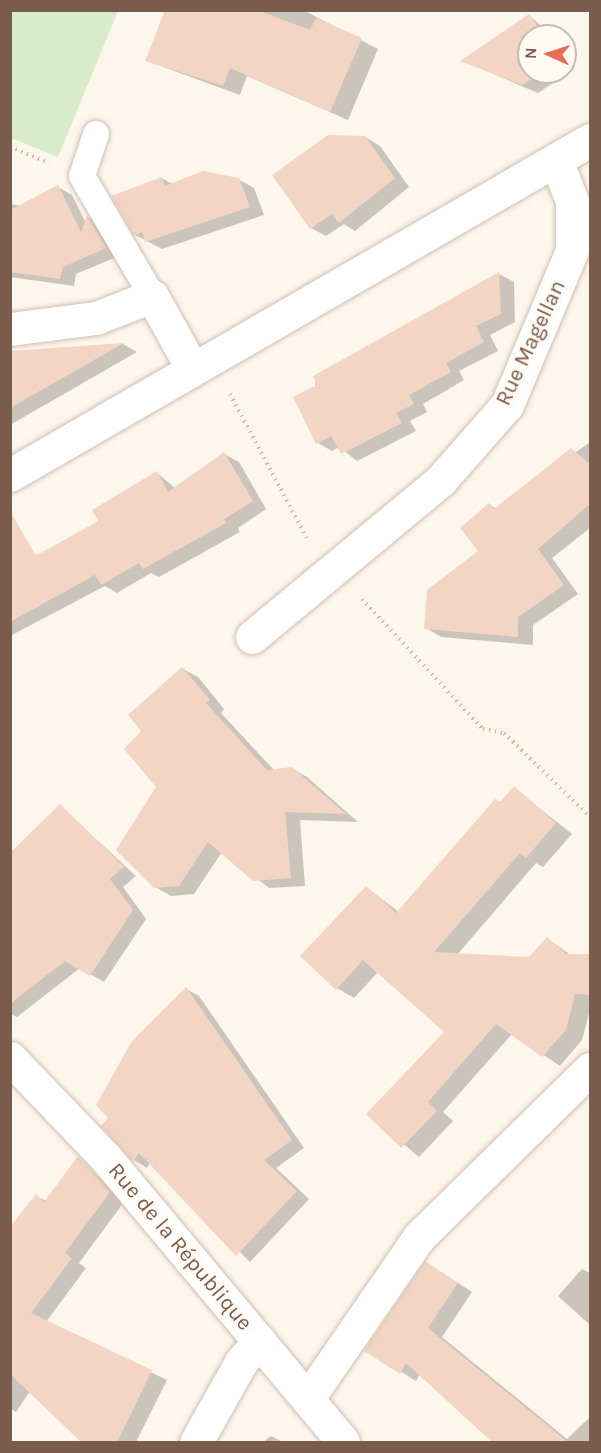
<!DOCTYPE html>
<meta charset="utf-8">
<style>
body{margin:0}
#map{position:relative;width:601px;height:1453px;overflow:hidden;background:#fdf6ec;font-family:Karla,sans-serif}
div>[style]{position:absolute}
.green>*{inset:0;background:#d8ecc9}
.shadow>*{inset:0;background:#0003}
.building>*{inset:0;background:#f3d5c3}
.path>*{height:4px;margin-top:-2px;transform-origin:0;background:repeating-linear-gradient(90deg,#d9b8a5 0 1.5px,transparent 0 6px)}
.roads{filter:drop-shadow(0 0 2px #d1beb0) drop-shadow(0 0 2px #d1beb0)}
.lane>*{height:26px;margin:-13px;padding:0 13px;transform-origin:13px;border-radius:13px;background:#fff}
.street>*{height:33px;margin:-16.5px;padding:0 16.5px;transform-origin:16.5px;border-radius:16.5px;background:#fff}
.secondary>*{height:33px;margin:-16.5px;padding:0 16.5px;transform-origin:16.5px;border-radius:16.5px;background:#fff}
span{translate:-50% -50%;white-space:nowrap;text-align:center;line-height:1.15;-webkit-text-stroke:6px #fffaf3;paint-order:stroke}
.street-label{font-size:22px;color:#7a5c4d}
.frame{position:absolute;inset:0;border:12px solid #7a5c4d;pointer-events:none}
.north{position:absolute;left:517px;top:24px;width:60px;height:60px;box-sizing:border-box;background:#fffaf3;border:2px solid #cabbb1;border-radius:50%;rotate:273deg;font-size:16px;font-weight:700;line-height:24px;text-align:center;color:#7a5c4d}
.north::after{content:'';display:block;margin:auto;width:21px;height:27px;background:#e76f51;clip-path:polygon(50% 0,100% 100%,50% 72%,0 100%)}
</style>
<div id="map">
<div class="green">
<i style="clip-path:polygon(10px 11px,118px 11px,58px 157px,11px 138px)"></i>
</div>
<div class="shadow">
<i style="clip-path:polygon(210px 10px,303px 10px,378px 49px,348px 120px,247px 76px,240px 95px,147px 61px)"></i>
<i style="clip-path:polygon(529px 15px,552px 36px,529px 36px,529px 72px,565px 72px,565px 56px,574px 69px,538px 93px,463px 61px)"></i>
<i style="clip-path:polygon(365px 137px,380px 146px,409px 187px,355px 231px,344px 224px,326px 236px,311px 228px)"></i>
<i style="clip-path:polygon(162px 178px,172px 184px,238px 179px,254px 188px,264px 215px,162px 249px,135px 235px)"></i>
<i style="clip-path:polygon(58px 187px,72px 195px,86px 223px,88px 217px,101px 224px,119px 256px,76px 274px,74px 286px,10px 277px,10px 204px,22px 206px)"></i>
<i style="clip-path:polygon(499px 274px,514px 282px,515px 322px,490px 335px,498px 351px,459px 371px,464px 380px,423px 404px,427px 412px,410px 421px,416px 431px,357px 461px,339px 447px,332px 451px,318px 443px,315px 377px)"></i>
<i style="clip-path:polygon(123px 344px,137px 352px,10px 425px,10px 352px)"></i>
<i style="clip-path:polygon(590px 442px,590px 528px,552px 558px,578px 594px,533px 625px,533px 645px,441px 637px,426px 628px,481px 551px,490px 505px,497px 509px)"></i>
<i style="clip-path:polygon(224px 454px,239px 462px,266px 509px,238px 528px,240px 532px,159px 577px,151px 573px,117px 593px,105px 586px,10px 636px,10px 569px,101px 522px,157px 473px,175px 488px)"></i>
<i style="clip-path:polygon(183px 669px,198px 677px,224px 709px,221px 713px,274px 770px,291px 768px,307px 777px,358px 822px,300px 820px,305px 886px,269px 888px,222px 852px,194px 894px,171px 896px,155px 887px,158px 787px,143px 731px)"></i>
<i style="clip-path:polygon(514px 788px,572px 834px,543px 867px,536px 863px,457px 955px,529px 958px,548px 939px,572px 956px,590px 956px,590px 1010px,582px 1040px,560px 1066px,512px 1034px,443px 1112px,453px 1121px,419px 1157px,368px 1114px,446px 1032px,378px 972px,354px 998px,337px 988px,367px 888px,399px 912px)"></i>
<i style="clip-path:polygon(60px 806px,136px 876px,123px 887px,146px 919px,104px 982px,80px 968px,17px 1017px,10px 1014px,10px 849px,15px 851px)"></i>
<i style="clip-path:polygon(186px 989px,199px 996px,304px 1148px,276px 1168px,309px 1199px,250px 1262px,150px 1163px,147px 1168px,134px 1160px,103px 1126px)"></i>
<i style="clip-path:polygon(79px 1158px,124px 1202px,79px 1263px,86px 1268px,46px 1322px,167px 1380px,136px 1442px,84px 1442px,30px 1391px,16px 1412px,10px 1408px,10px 1230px,36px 1196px,46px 1201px)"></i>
<i style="clip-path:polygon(582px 1269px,590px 1273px,590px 1325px,558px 1296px)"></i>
<i style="clip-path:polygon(441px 1272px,472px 1292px,442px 1337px,567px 1439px,590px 1417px,590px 1442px,519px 1442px,420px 1374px,416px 1381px,366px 1350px)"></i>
<i style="clip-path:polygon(271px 1436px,283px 1442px,263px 1442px)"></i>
</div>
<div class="building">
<i style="clip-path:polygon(165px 10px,257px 10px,310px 30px,316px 18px,362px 38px,330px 112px,230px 68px,223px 86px,145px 61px)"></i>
<i style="clip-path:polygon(529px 14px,544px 36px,529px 36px,529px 72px,542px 72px,522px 85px,460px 61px)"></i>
<i style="clip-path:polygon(328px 135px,365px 136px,395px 178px,339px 223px,332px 214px,310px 229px,272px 175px)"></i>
<i style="clip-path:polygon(203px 171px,239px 178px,250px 207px,145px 242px,142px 232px,134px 236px,111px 196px,162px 177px,165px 186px)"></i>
<i style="clip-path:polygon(58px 185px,81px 232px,87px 215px,106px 248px,63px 267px,60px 279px,10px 272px,10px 210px)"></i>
<i style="clip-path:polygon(499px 272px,501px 314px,476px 326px,484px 342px,446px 363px,451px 372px,409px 395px,414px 404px,396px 413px,402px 423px,341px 454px,331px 436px,316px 444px,293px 397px,317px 385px,313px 376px)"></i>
<i style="clip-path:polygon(124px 343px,10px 408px,10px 351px)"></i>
<i style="clip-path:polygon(571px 448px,591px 465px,591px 503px,538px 549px,564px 585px,518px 617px,518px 637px,424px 629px,427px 590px,478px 551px,460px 528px,489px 503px,494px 509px)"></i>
<i style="clip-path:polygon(224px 452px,253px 501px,224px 519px,226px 523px,143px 569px,139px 563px,101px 585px,95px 575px,10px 622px,10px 511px,36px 556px,98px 521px,92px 510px,157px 471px,168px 492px)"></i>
<i style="clip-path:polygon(182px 667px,210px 700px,206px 703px,267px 770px,292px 767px,346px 814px,285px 812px,291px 878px,253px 881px,208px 842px,179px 886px,154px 888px,116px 850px,156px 787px,124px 749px,141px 731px,128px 715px)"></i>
<i style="clip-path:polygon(514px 786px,556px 823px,526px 858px,520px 853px,434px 952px,529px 957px,547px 937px,566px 954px,591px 954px,591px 995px,575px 994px,566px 1030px,542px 1057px,496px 1024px,428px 1102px,437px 1111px,401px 1148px,366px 1114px,444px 1032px,363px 960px,336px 990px,300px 956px,366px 886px,396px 913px,495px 799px,500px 802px)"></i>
<i style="clip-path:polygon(60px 804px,124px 867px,110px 879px,133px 910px,90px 976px,65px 961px,10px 1004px,10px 853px)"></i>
<i style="clip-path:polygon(186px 987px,292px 1140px,264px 1160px,297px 1191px,236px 1256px,139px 1153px,133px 1162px,101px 1126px,108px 1118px,96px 1105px,132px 1041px)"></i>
<i style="clip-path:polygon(78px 1156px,110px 1192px,65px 1253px,72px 1258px,31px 1313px,152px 1370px,117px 1443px,82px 1443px,10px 1374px,10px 1227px,36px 1194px,44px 1202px)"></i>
<i style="clip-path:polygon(425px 1261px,458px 1283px,428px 1328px,569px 1443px,493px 1443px,406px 1363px,400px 1374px,364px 1351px)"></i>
</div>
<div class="path">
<i style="left:10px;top:147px;width:42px;rotate:22.3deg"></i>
<i style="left:230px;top:394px;width:163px;rotate:61.9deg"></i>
<i style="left:362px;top:599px;width:178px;rotate:47.1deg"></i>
<i style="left:483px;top:729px;width:21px;rotate:11deg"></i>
<i style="left:504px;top:733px;width:120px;rotate:44.3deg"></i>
</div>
<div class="roads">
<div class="lane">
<i style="left:96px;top:134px;width:44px;rotate:108.4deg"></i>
<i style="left:82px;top:176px;width:139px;rotate:59.7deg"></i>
</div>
<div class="street">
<i style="left:10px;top:329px;width:87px;rotate:-7.3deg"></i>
<i style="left:96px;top:318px;width:60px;rotate:-21.4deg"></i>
<i style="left:152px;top:296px;width:80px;rotate:60.9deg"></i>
<i style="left:10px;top:475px;width:670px;rotate:-30.01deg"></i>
<i style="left:252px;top:637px;width:246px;rotate:-39.7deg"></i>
<i style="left:441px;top:480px;width:100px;rotate:-48.7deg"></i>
<i style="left:507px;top:405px;width:168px;rotate:-67.2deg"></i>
<i style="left:572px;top:250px;width:49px;rotate:-90deg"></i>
<i style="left:572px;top:201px;width:44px;rotate:-111.3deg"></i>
<i style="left:308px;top:1398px;width:196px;rotate:-55.4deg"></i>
<i style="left:419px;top:1237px;width:240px;rotate:-44.5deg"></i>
<i style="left:196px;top:1442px;width:92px;rotate:-60.6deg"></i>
<i style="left:241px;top:1362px;width:28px;rotate:-49deg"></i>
</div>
<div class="secondary">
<i style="left:10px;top:1058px;width:137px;rotate:46.2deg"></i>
<i style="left:105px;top:1157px;width:371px;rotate:50.1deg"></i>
</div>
</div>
<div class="street-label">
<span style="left:531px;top:343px;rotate:-65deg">Rue Magellan</span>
<span style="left:180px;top:1247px;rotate:50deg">Rue de la République</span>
</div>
<div class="frame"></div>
<div class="north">N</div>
</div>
